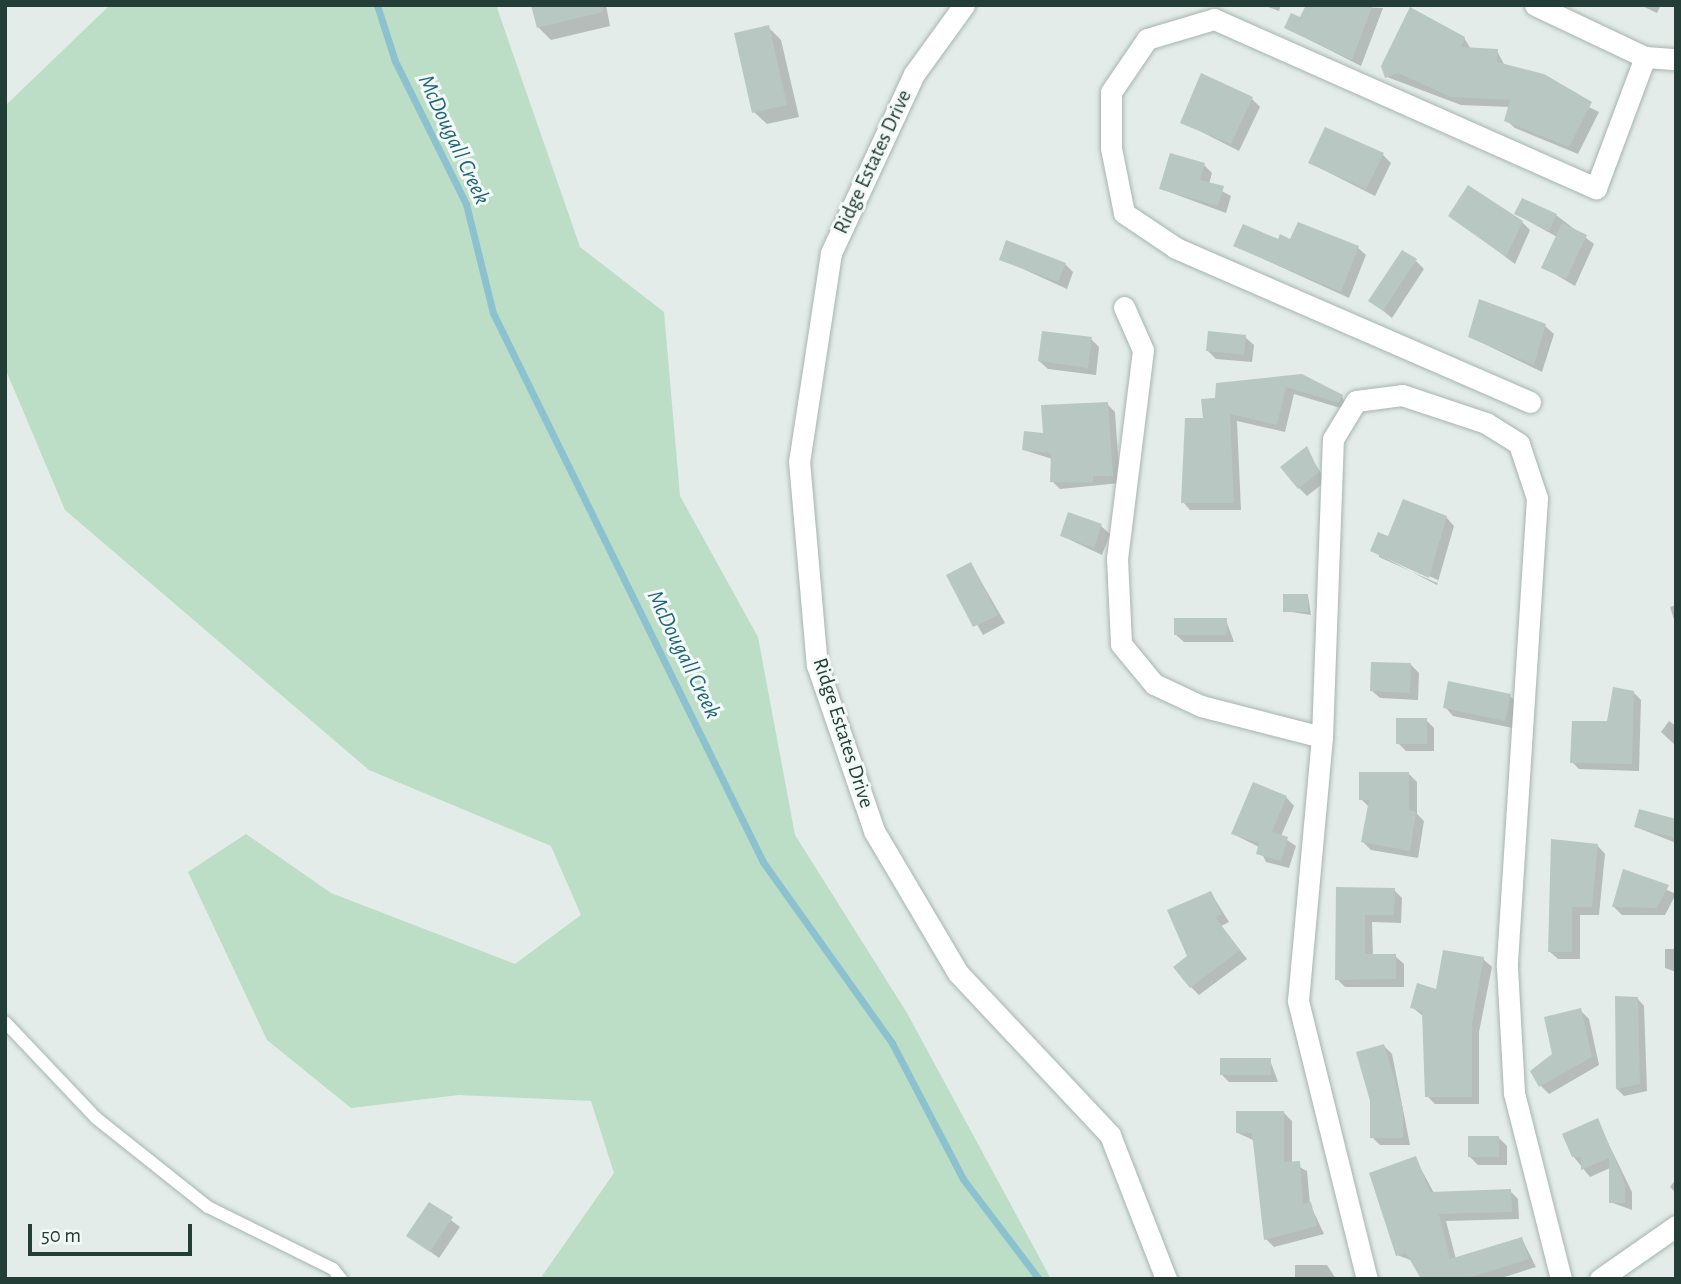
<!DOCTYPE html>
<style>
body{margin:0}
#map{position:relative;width:1681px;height:1284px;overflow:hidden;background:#e3ece8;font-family:"Alegreya Sans",sans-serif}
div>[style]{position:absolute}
.green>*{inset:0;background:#bcddc6}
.shadow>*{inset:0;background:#0003}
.stream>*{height:7px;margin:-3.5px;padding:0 3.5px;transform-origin:3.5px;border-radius:3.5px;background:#8cc2d0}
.building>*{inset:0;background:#b8c7c1}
.roads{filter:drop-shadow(0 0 2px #a6b4af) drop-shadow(0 0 2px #a6b4af)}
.service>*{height:12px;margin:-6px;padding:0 6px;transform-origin:6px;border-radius:6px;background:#fff}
.minor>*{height:21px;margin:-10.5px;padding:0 10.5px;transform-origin:10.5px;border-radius:10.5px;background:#fff}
.tertiary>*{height:21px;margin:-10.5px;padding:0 10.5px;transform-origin:10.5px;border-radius:10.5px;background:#fff}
span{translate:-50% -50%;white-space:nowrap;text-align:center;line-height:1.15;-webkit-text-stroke:6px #f3f9f6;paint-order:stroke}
.street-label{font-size:21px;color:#233d37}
.water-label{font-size:23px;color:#1f6577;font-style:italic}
.frame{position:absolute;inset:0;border:7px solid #233d37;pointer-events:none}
.scale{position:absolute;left:28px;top:1224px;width:164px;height:32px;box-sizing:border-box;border:4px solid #233d37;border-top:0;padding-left:9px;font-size:21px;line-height:24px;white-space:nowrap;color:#233d37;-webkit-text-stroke:5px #f3f9f6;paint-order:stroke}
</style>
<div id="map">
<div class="green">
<i style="clip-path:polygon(110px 5px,496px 5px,580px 247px,664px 312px,680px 496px,758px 637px,795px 835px,907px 1013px,1051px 1279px,540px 1279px,614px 1173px,591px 1101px,459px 1095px,351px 1108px,267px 1040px,188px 872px,246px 834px,331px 893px,515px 964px,581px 915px,551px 846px,369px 770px,65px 510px,5px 368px,5px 106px)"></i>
</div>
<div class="shadow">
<i style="clip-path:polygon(533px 5px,606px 5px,610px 26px,551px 40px,538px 27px)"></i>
<i style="clip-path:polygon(1263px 5px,1281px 5px,1279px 11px)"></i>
<i style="clip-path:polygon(1308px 5px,1383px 8px,1361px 66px,1286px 28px,1301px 20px)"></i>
<i style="clip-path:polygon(1640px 5px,1661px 5px,1657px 13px)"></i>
<i style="clip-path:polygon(768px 27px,781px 40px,799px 117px,767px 124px,754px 112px)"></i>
<i style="clip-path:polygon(1464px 38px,1471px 49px,1497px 51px,1505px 66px,1599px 112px,1578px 154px,1515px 128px,1506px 120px,1510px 107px,1461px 105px,1387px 77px)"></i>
<i style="clip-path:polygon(1252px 99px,1260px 107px,1239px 151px,1190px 126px)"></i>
<i style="clip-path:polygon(1383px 155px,1391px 163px,1375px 196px,1310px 163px)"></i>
<i style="clip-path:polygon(1204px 165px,1212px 173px,1209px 184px,1231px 196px,1226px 213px,1161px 189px)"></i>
<i style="clip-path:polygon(1516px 214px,1556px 215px,1594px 244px,1575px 286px,1543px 267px,1557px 237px)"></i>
<i style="clip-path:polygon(1451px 216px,1522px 222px,1530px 230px,1515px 264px)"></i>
<i style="clip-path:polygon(1291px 241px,1358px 248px,1366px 255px,1349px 298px,1235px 246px)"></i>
<i style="clip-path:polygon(1001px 259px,1065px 264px,1073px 272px,1067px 289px)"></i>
<i style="clip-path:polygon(1416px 261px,1424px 269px,1392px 318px,1371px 301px)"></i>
<i style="clip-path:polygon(1545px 326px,1554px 334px,1542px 372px,1470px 337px)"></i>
<i style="clip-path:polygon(1245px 337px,1254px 345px,1252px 362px,1216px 359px,1208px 351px)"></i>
<i style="clip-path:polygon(1091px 339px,1099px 347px,1096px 375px,1048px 369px,1039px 361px)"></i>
<i style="clip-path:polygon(1302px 376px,1342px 396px,1347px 410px,1294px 394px,1285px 432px,1237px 421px,1241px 510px,1190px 510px,1183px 502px,1205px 420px,1217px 400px)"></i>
<i style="clip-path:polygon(1107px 404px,1115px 412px,1120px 483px,1060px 489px,1052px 481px,1052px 459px,1024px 450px)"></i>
<i style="clip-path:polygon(1306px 449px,1326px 481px,1307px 496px,1299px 488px)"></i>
<i style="clip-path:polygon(evenodd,1446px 517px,1454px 526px,1437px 585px,1372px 551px,1446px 517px,1379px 554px,1438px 580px,1437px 583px,1379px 557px,1379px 554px)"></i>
<i style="clip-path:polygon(1101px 526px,1110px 534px,1102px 555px,1062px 536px)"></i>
<i style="clip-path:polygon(971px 564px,1005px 623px,983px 635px,949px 576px)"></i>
<i style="clip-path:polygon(1308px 596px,1311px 615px,1285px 611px)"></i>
<i style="clip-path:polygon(1676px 605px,1676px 626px,1670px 607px)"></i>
<i style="clip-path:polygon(1226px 620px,1234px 642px,1184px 642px,1175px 634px)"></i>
<i style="clip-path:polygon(1411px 665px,1419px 673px,1418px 700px,1380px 698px,1371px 690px)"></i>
<i style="clip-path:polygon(1633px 692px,1641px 700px,1639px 771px,1579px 769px,1572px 762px)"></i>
<i style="clip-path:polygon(1510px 696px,1518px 704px,1513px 728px,1453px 716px,1445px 707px)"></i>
<i style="clip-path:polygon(1426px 720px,1434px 728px,1434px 751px,1406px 751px,1398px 743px)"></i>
<i style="clip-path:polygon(1669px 721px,1676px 726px,1676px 746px,1661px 732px)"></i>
<i style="clip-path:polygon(1408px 773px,1417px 782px,1417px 814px,1424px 821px,1418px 858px,1371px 850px,1363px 842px,1369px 807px,1361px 799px)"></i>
<i style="clip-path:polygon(1286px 797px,1294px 806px,1281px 836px,1296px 846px,1289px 868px,1266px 862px,1259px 847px,1233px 834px)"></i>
<i style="clip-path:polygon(1676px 821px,1676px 843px,1636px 827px)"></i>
<i style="clip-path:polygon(1597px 845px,1605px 854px,1599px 915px,1580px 915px,1580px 959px,1558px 959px,1549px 951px)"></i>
<i style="clip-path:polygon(1624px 871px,1676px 894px,1665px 915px,1622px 915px,1614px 907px)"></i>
<i style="clip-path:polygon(1338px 889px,1394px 890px,1402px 898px,1401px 923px,1372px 922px,1373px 956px,1395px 956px,1404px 964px,1404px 987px,1345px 987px,1337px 979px)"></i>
<i style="clip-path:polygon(1211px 893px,1229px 922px,1221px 926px,1247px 959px,1199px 995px,1191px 987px,1189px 956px)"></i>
<i style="clip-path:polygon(1665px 949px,1676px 949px,1676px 972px,1665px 968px)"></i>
<i style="clip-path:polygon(1483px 959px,1492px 967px,1479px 1032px,1479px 1104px,1435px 1104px,1427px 1096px,1424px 1017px,1412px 1007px)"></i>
<i style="clip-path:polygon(1637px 998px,1644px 1006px,1647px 1091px,1624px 1096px,1617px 1089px)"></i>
<i style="clip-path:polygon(1580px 1010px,1589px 1019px,1599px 1065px,1549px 1094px,1541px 1086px)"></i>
<i style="clip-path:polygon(1384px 1046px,1392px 1054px,1410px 1145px,1380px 1145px,1372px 1137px)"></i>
<i style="clip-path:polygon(1270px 1060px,1278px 1082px,1229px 1082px,1221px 1074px)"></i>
<i style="clip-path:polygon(1283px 1112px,1292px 1121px,1292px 1163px,1307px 1171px,1310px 1204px,1324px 1234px,1274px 1247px,1266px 1239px,1255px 1141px,1238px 1133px)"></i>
<i style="clip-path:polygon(1597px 1120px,1632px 1192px,1632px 1210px,1610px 1202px,1610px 1168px,1590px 1177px,1573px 1156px)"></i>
<i style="clip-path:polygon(1498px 1137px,1507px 1146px,1507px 1165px,1478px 1165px,1470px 1157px)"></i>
<i style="clip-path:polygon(1415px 1158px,1434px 1193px,1510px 1191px,1518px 1199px,1519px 1219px,1446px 1221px,1456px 1259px,1522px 1239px,1536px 1267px,1498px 1279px,1423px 1279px,1413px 1261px,1397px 1255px)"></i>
<i style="clip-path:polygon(1676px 1179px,1676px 1193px,1670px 1187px)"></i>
<i style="clip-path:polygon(430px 1204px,460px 1227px,439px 1258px,409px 1236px)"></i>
<i style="clip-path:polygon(1295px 1265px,1327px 1265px,1336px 1279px,1295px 1279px)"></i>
</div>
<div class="stream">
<i style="left:377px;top:5px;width:59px;rotate:72.2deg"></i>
<i style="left:395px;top:61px;width:160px;rotate:63.6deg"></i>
<i style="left:466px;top:204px;width:112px;rotate:76.1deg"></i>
<i style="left:493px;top:313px;width:612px;rotate:63.81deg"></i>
<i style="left:763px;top:862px;width:222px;rotate:54.5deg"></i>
<i style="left:892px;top:1043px;width:153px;rotate:62.4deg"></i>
<i style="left:963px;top:1179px;width:126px;rotate:52.8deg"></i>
</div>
<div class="building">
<i style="clip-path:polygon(531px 5px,603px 5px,603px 12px,537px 28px)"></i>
<i style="clip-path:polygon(1306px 5px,1373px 5px,1352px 60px,1284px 28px,1291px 13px,1300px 17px)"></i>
<i style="clip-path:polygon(1410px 7px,1465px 37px,1461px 47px,1498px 49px,1497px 62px,1544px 74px,1592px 102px,1569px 147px,1504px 121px,1510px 100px,1451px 97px,1398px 73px,1385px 78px,1381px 66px)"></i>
<i style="clip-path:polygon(769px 25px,787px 105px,752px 113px,734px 33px)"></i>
<i style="clip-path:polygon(1201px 73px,1253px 97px,1231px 144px,1180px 123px)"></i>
<i style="clip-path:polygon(1325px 127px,1384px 153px,1366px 189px,1308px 163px)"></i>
<i style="clip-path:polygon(1170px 153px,1205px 163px,1200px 180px,1224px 186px,1218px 206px,1159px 189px)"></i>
<i style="clip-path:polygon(1468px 185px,1523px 221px,1506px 257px,1448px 216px)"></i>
<i style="clip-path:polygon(1522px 198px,1557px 214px,1549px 231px,1514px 214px)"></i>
<i style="clip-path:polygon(1298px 222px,1359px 246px,1341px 292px,1233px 246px,1243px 224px,1278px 239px,1280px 234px,1290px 239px)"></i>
<i style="clip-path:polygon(1562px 223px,1587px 235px,1566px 279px,1541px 268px)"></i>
<i style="clip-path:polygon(1006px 240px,1066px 263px,1058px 282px,999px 260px)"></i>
<i style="clip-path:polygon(1402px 250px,1417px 259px,1383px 311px,1368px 301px)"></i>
<i style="clip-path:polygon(1479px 299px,1546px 324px,1534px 365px,1468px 337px)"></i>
<i style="clip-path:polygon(1042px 331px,1092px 337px,1088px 368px,1038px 361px)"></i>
<i style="clip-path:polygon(1208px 331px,1246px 335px,1244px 355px,1206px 351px)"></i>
<i style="clip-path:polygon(1302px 374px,1343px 395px,1339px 403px,1286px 387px,1277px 425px,1230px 414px,1234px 503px,1181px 503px,1185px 418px,1203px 418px,1201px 399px,1215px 398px,1216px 383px)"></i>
<i style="clip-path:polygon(1108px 402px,1113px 476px,1093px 476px,1093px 483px,1050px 482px,1051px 453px,1022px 450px,1024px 431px,1043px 433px,1041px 405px)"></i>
<i style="clip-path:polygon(1307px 446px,1319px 472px,1298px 489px,1280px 467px)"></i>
<i style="clip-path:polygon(1403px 499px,1447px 516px,1429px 578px,1370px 551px,1378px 532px,1388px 536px)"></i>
<i style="clip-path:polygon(1068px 512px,1102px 524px,1094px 548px,1060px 536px)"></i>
<i style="clip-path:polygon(971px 562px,998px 615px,973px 627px,946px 575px)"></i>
<i style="clip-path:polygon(1283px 594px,1308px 594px,1308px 612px,1283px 612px)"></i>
<i style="clip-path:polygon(1174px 618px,1227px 618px,1227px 635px,1174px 635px)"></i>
<i style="clip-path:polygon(1371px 662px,1411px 663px,1410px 693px,1370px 691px)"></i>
<i style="clip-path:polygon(1448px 681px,1511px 694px,1505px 721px,1443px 708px)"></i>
<i style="clip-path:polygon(1613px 687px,1634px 691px,1632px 764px,1570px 763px,1572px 721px,1607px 721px)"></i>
<i style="clip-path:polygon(1396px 718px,1427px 718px,1427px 744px,1396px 744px)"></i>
<i style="clip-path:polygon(1359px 772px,1409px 772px,1409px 810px,1416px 812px,1410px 851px,1361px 842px,1369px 800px,1359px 800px)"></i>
<i style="clip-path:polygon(1253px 782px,1287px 796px,1272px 832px,1288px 837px,1281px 861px,1256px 854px,1259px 843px,1231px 834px)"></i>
<i style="clip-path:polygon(1639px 809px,1676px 819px,1676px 838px,1634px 827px)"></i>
<i style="clip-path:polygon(1551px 839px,1598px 844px,1592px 907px,1572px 907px,1572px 952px,1548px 952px)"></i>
<i style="clip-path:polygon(1623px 869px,1669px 885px,1657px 908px,1612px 907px)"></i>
<i style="clip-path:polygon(1336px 887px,1395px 888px,1394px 915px,1365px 915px,1365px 954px,1396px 954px,1396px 979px,1335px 980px)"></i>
<i style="clip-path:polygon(1211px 891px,1222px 914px,1215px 917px,1240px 950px,1190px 988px,1173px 967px,1187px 956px,1167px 910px)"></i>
<i style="clip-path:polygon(1443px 950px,1484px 957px,1472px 1023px,1472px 1097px,1425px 1097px,1422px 1011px,1410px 1008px,1417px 983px,1436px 989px)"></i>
<i style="clip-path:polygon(1615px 996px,1638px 997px,1640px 1084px,1616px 1089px)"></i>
<i style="clip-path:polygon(1581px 1008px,1592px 1057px,1539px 1087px,1530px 1071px,1552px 1054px,1544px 1017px)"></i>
<i style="clip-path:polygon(1384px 1044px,1403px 1109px,1403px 1138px,1370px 1138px,1370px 1101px,1356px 1052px)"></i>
<i style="clip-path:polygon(1220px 1058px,1271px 1058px,1271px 1075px,1220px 1075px)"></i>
<i style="clip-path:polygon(1236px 1111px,1284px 1111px,1284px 1162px,1300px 1161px,1303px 1204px,1311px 1202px,1317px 1226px,1264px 1240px,1252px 1133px,1236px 1133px)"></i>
<i style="clip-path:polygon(1598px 1118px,1625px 1184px,1625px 1203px,1609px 1203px,1609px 1158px,1581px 1170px,1581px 1157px,1572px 1157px,1562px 1134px)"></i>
<i style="clip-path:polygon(1468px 1136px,1499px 1136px,1499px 1157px,1468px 1157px)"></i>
<i style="clip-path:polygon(1416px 1156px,1430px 1192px,1511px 1189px,1512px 1212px,1439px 1214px,1450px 1259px,1522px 1237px,1529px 1259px,1465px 1279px,1421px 1279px,1406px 1253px,1396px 1256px,1369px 1173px)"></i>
<i style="clip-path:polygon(429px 1202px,453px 1217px,430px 1252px,406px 1236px)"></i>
</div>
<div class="roads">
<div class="service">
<i style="left:5px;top:1022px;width:132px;rotate:46.5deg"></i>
<i style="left:96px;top:1118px;width:143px;rotate:38.5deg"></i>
<i style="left:208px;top:1207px;width:140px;rotate:26.4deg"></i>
<i style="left:333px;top:1269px;width:13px;rotate:51deg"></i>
</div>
<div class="minor">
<i style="left:1535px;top:5px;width:122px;rotate:25.3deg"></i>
<i style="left:1645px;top:57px;width:31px;rotate:4deg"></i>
<i style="left:1124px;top:307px;width:47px;rotate:66.2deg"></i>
<i style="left:1143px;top:350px;width:210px;rotate:97.1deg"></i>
<i style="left:1117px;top:558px;width:86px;rotate:87.3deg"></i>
<i style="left:1121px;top:644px;width:52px;rotate:50.5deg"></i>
<i style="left:1154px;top:684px;width:52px;rotate:25.1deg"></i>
<i style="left:1201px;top:706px;width:125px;rotate:14.4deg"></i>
<i style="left:1322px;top:737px;width:265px;rotate:95.2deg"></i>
<i style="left:1298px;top:1001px;width:286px;rotate:76.1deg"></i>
<i style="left:1530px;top:402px;width:386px;rotate:-156.5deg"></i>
<i style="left:1176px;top:248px;width:63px;rotate:-146.1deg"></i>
<i style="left:1124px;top:213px;width:66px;rotate:-101.3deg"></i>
<i style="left:1111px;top:148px;width:56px;rotate:-90deg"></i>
<i style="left:1111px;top:92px;width:64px;rotate:-55.8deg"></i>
<i style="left:1147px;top:39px;width:70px;rotate:-16.6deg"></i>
<i style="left:1214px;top:19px;width:418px;rotate:23.9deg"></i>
<i style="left:1596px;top:188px;width:140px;rotate:-69.5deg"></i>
<i style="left:1322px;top:737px;width:298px;rotate:-87.9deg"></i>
<i style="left:1333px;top:439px;width:44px;rotate:-58.8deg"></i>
<i style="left:1356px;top:401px;width:46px;rotate:-7.4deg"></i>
<i style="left:1402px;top:395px;width:89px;rotate:18.4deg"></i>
<i style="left:1486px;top:423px;width:39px;rotate:32deg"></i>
<i style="left:1519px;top:444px;width:57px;rotate:71.6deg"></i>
<i style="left:1537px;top:498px;width:470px;rotate:93.7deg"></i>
<i style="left:1507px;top:967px;width:126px;rotate:86.8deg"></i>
<i style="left:1514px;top:1093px;width:192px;rotate:75.8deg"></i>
<i style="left:1600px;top:1279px;width:93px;rotate:-34.9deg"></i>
</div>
<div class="tertiary">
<i style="left:964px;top:5px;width:85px;rotate:125.9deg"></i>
<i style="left:914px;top:74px;width:197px;rotate:114.9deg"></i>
<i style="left:831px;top:253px;width:210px;rotate:98.7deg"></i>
<i style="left:799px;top:461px;width:205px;rotate:85deg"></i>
<i style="left:817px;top:665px;width:176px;rotate:71deg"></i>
<i style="left:874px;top:831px;width:165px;rotate:59.4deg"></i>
<i style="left:958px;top:973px;width:222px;rotate:46.8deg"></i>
<i style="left:1110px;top:1135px;width:155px;rotate:68.7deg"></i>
</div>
</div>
<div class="street-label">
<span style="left:873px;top:162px;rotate:-65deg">Ridge Estates Drive</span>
<span style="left:843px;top:733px;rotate:72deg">Ridge Estates Drive</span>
</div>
<div class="water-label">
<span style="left:453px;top:140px;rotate:65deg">McDougall Creek</span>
<span style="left:683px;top:655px;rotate:64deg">McDougall Creek</span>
</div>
<div class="frame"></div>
<div class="scale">50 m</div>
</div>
